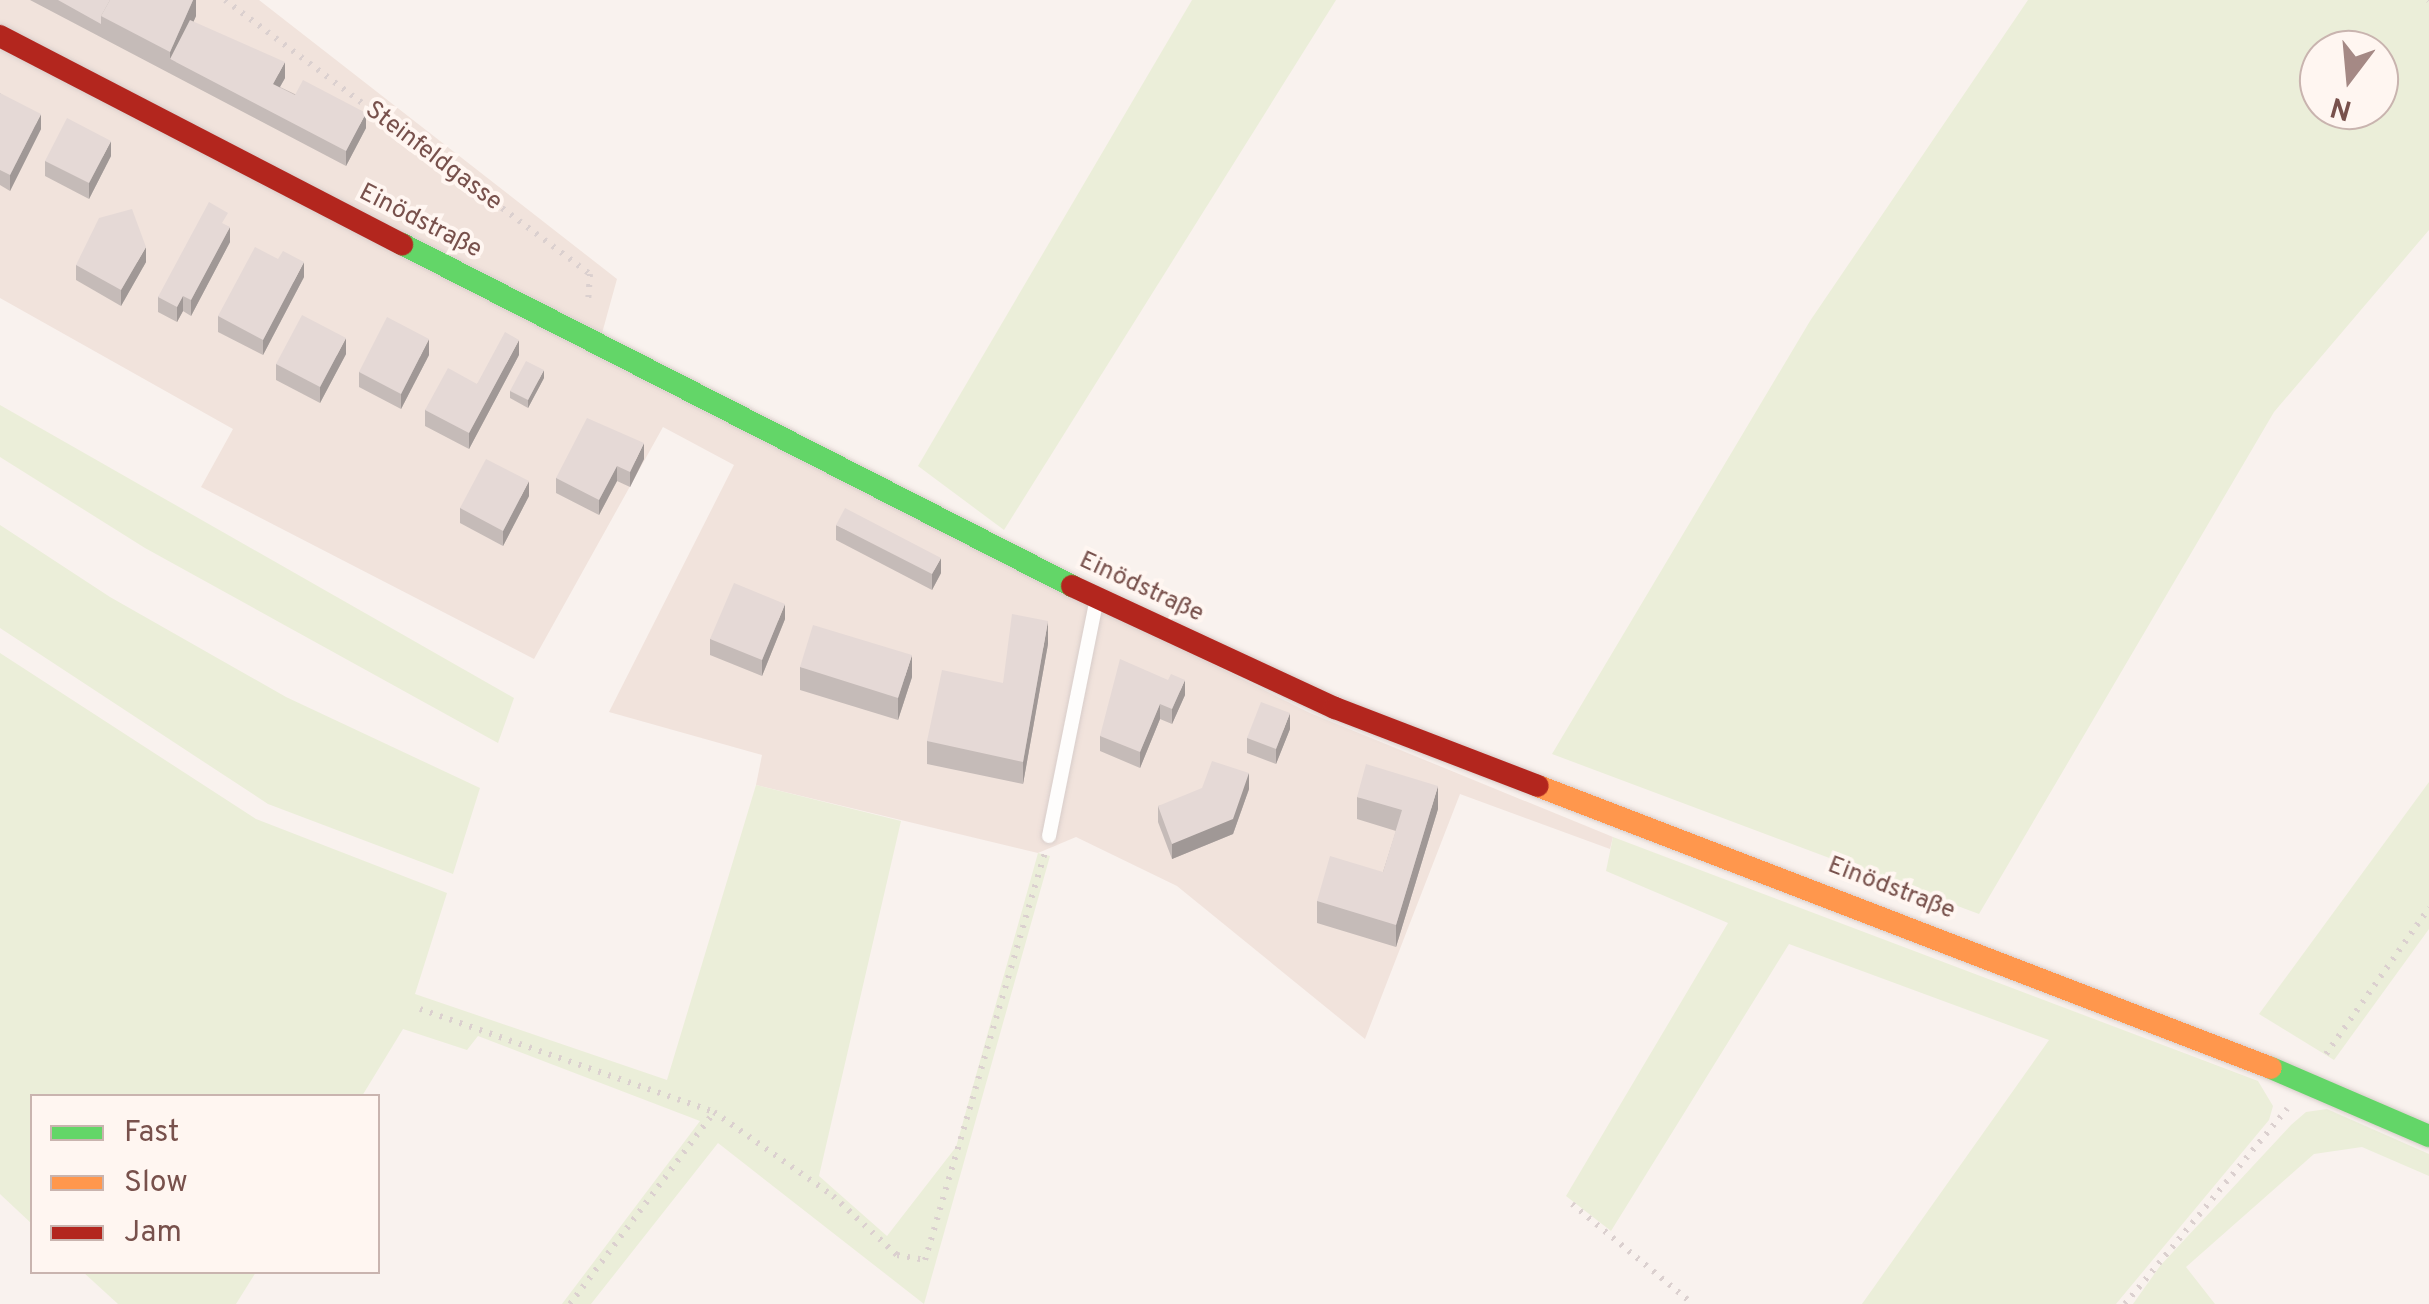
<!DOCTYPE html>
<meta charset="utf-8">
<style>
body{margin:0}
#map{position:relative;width:2429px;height:1304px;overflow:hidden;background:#f9f2ee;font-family:Overpass,sans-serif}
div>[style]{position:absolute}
.residential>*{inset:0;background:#f1e3dc}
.green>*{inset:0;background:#ebeed9}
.path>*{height:6px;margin-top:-3px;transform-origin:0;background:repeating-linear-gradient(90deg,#dbd0cf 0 2.5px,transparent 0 10.5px)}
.roads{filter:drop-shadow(0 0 2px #d8cdca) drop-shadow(0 0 2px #d8cdca)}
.lane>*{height:14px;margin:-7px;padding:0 7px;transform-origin:7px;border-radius:7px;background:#fefdfc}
.fast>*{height:22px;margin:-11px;padding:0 11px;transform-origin:11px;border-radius:11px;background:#63d668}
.slow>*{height:22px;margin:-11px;padding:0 11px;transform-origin:11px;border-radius:11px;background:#ff974d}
.jam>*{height:22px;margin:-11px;padding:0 11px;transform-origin:11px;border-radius:11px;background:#b3261e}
.wall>*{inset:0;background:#c5bbb8}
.shaded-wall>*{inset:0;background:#a09896}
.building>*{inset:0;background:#e5d9d6}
span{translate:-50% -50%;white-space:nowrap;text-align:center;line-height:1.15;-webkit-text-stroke:8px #fff6f1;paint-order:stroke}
.street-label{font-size:25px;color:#78514c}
.legend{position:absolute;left:30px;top:1094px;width:350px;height:180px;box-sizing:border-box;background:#fff6f1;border:2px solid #c9b4af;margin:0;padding:12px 18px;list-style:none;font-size:30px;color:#78514c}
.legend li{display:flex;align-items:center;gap:20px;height:50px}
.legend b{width:50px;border:2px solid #c9b4af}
.north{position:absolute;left:2299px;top:30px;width:100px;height:100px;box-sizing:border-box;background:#fff6f1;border:2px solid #c9b4af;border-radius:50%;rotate:196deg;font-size:28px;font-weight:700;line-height:40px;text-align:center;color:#78514c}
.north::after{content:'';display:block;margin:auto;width:35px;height:45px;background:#a58985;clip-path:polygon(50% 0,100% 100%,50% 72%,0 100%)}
</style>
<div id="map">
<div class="residential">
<i style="clip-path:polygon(0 0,259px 0,617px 279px,596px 355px,1310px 713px,1613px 837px,1610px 849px,1460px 794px,1365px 1039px,1177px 886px,1076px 837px,1038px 853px,756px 785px,762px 755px,609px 712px,734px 465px,663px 427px,534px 659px,201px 487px,233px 429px,0 298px)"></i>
</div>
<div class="green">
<i style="clip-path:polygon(1192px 0,1336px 0,1004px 530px,918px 466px)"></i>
<i style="clip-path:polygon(evenodd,2028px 0,2429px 0,2429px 230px,2274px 412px,1979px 914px,1552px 754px,1810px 321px,2028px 0,2319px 50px,2379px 50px,2379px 110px,2319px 110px,2319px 50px)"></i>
<i style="clip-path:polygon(0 405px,514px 698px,498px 743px,145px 548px,0 457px)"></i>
<i style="clip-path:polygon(0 525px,110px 597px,286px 697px,480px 788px,453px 874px,268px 804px,0 628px)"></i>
<i style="clip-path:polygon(0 653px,256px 819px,447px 893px,415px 994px,667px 1080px,756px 785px,901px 821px,819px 1176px,887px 1236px,956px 1147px,1038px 853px,1050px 856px,924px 1304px,718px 1143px,591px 1304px,562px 1304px,700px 1121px,478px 1036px,467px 1050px,403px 1029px,362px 1096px,32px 1096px,32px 1224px,0 1194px)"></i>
<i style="clip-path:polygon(2429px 782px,2429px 929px,2334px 1060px,2259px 1014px)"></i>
<i style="clip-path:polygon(1613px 837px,2258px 1081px,2273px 1106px,2269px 1120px,2116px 1304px,1862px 1304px,2049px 1040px,1789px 944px,1611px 1231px,1566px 1196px,1728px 923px,1606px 871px)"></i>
<i style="clip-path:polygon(2327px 1109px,2429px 1154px,2429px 1176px,2362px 1147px,2314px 1154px,2186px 1267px,2215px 1304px,2133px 1304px,2160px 1266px,2291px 1125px,2306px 1112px)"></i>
<i style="clip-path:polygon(83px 1272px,256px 1272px,236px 1304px,118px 1304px)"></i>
</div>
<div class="path">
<i style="left:225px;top:0;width:456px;rotate:36.9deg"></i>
<i style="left:590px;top:274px;width:27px;rotate:94deg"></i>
<i style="left:2428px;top:0;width:1px;rotate:45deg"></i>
<i style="left:420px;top:1009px;width:312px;rotate:19.3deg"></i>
<i style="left:714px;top:1112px;width:146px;rotate:35.2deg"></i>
<i style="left:833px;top:1196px;width:87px;rotate:42.7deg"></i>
<i style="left:897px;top:1255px;width:28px;rotate:10deg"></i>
<i style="left:925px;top:1260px;width:424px;rotate:-73.6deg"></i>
<i style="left:2326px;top:1054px;width:179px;rotate:-54.8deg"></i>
<i style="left:1572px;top:1204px;width:157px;rotate:39.6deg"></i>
<i style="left:570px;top:1304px;width:240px;rotate:-53.1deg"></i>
<i style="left:2125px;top:1304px;width:254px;rotate:-50.3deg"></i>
</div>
<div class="roads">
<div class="lane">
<i style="left:1049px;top:836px;width:242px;rotate:-78.6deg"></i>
</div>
<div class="fast">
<i style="left:402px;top:244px;width:752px;rotate:27.04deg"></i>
<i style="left:2271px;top:1068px;width:172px;rotate:23.3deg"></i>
</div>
<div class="slow">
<i style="left:1538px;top:786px;width:785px;rotate:21.04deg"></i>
</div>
<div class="jam">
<i style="left:0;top:36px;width:453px;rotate:27.4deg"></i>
<i style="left:1072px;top:586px;width:290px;rotate:24.9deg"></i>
<i style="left:1335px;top:708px;width:217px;rotate:21deg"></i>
</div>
</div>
<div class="wall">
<i style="clip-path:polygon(30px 0,196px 0,196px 16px,193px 22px,285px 78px,280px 87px,366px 128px,346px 166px)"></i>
<i style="clip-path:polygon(0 93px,41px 129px,10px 191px,0 185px)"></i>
<i style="clip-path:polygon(111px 156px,89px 199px,45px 176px,45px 161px)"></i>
<i style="clip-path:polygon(228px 226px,230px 242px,191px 316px,183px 311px,177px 322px,158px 312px,158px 297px)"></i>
<i style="clip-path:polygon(146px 262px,121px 306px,76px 280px,76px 265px)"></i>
<i style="clip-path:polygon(304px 277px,263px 355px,218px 332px,218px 316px)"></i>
<i style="clip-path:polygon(346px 354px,320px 403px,276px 380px,276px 364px)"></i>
<i style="clip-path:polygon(429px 355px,401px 409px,359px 387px,359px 372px)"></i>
<i style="clip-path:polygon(519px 355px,469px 449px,425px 426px,425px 410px,477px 384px)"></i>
<i style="clip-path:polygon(544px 378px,528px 408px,510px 398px,510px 391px)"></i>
<i style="clip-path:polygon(644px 459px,630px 487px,617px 481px,599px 515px,556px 493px,556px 478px)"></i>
<i style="clip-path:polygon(529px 496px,503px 546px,460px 523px,460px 508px)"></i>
<i style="clip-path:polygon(836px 525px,941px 573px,932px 590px,836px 540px)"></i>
<i style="clip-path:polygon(785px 619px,762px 676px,710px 655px,710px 639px)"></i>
<i style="clip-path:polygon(1048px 644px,1023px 784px,927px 764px,927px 741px,1003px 683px)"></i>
<i style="clip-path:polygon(800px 667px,912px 677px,898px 720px,800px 690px)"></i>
<i style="clip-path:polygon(1168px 680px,1185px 695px,1172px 724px,1160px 719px,1140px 768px,1100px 751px,1100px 736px)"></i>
<i style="clip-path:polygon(1290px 729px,1276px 764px,1247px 753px,1247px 738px)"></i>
<i style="clip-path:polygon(1249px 789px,1233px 834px,1172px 859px,1158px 822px,1158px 806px)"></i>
<i style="clip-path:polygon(1357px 797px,1438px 809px,1396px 947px,1317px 923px,1317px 901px,1383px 872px,1396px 831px,1357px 819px)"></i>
</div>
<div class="shaded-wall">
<i style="clip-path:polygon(193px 0,196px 0,196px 16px,176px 62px,170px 59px,170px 75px,170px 52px)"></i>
<i style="clip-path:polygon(285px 62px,285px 78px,273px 99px,273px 84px)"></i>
<i style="clip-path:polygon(366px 113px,366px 128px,346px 166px,346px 151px)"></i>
<i style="clip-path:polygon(41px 114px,41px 129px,10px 191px,10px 175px)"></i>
<i style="clip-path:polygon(111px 141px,111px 156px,89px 199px,89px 183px)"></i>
<i style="clip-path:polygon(230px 227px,230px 242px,191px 316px,191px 300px)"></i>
<i style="clip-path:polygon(146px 247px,146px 262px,121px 306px,121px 290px)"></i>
<i style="clip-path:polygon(304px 262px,304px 277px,263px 355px,263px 340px)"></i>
<i style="clip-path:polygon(183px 296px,183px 311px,177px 322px,177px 307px)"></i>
<i style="clip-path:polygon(346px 338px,346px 354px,320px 403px,320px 387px)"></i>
<i style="clip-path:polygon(429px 339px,429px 355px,401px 409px,401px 394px)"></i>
<i style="clip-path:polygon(519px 340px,519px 355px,469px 449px,469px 433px)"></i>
<i style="clip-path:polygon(544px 370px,544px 378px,528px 408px,528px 400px)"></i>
<i style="clip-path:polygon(644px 443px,644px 459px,630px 487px,630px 472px)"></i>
<i style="clip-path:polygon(617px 466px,617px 481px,599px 515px,599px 500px)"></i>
<i style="clip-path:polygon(529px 481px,529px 496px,503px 546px,503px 531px)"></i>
<i style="clip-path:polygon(941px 558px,941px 573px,932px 590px,932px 574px)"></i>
<i style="clip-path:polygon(785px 604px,785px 619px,762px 676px,762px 660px)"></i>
<i style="clip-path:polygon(1048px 621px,1048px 644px,1023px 784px,1023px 762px)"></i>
<i style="clip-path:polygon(912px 655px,912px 677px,898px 720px,898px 698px)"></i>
<i style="clip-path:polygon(1185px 680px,1185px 695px,1172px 724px,1172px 709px)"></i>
<i style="clip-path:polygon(1160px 704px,1160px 719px,1140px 768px,1140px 752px)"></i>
<i style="clip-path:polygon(1290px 713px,1290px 729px,1276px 764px,1276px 749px)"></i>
<i style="clip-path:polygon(1249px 773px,1249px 789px,1233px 834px,1172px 859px,1172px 844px)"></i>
<i style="clip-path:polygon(1438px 786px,1438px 809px,1396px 947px,1396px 925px)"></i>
</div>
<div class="building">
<i style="clip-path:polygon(58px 0,110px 0,101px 16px,101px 24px)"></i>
<i style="clip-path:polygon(110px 0,193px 0,170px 52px,101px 16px)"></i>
<i style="clip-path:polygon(190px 20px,285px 62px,273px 84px,295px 95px,303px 80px,366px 113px,346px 151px,170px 59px)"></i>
<i style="clip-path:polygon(0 93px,41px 114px,10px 175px,0 170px)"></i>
<i style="clip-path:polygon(67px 118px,111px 141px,89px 183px,45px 161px)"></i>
<i style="clip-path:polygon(209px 202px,228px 213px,222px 223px,230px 227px,191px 300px,183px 296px,177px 307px,158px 297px)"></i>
<i style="clip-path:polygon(132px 209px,146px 247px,121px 290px,76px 265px,99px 218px)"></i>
<i style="clip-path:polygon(255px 247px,278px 259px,283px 251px,304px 262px,263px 340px,218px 316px)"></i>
<i style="clip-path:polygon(302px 315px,346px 338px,320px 387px,276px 364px)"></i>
<i style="clip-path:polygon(387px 317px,429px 339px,401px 394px,359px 372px)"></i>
<i style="clip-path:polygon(505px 332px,519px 340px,469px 433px,425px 410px,448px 368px,477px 384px)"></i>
<i style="clip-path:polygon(526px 361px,544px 370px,528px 400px,510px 391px)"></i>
<i style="clip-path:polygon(587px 418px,644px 443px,630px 472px,617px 466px,599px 500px,556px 478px)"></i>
<i style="clip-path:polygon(486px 459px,529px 481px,503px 531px,460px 508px)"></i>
<i style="clip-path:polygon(845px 508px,941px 558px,932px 574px,836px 525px)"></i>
<i style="clip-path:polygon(734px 583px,785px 604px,762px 660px,710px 639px)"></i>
<i style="clip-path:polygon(1012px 614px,1048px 621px,1023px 762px,927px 741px,942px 670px,1003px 683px)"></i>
<i style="clip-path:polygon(813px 625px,912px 655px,898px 698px,800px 667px)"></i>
<i style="clip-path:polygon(1120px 659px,1168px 680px,1171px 674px,1185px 680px,1172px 709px,1160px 704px,1140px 752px,1100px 736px)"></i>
<i style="clip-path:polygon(1261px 702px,1290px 713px,1276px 749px,1247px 738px)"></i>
<i style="clip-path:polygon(1212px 761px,1249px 773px,1233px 819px,1172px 844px,1158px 806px,1202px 788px)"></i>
<i style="clip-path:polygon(1366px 764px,1438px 786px,1396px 925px,1317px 901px,1330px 856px,1383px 872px,1402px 810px,1357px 797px)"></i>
</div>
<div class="street-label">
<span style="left:433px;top:157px;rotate:37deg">Steinfeldgasse</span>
<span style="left:420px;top:222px;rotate:27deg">Einödstraße</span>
<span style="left:1141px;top:588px;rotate:25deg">Einödstraße</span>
<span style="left:1891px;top:889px;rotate:21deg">Einödstraße</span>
</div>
<ul class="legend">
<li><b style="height:12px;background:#63d668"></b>Fast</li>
<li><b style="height:12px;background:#ff974d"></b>Slow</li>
<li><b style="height:12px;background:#b3261e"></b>Jam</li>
</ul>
<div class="north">N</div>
</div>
